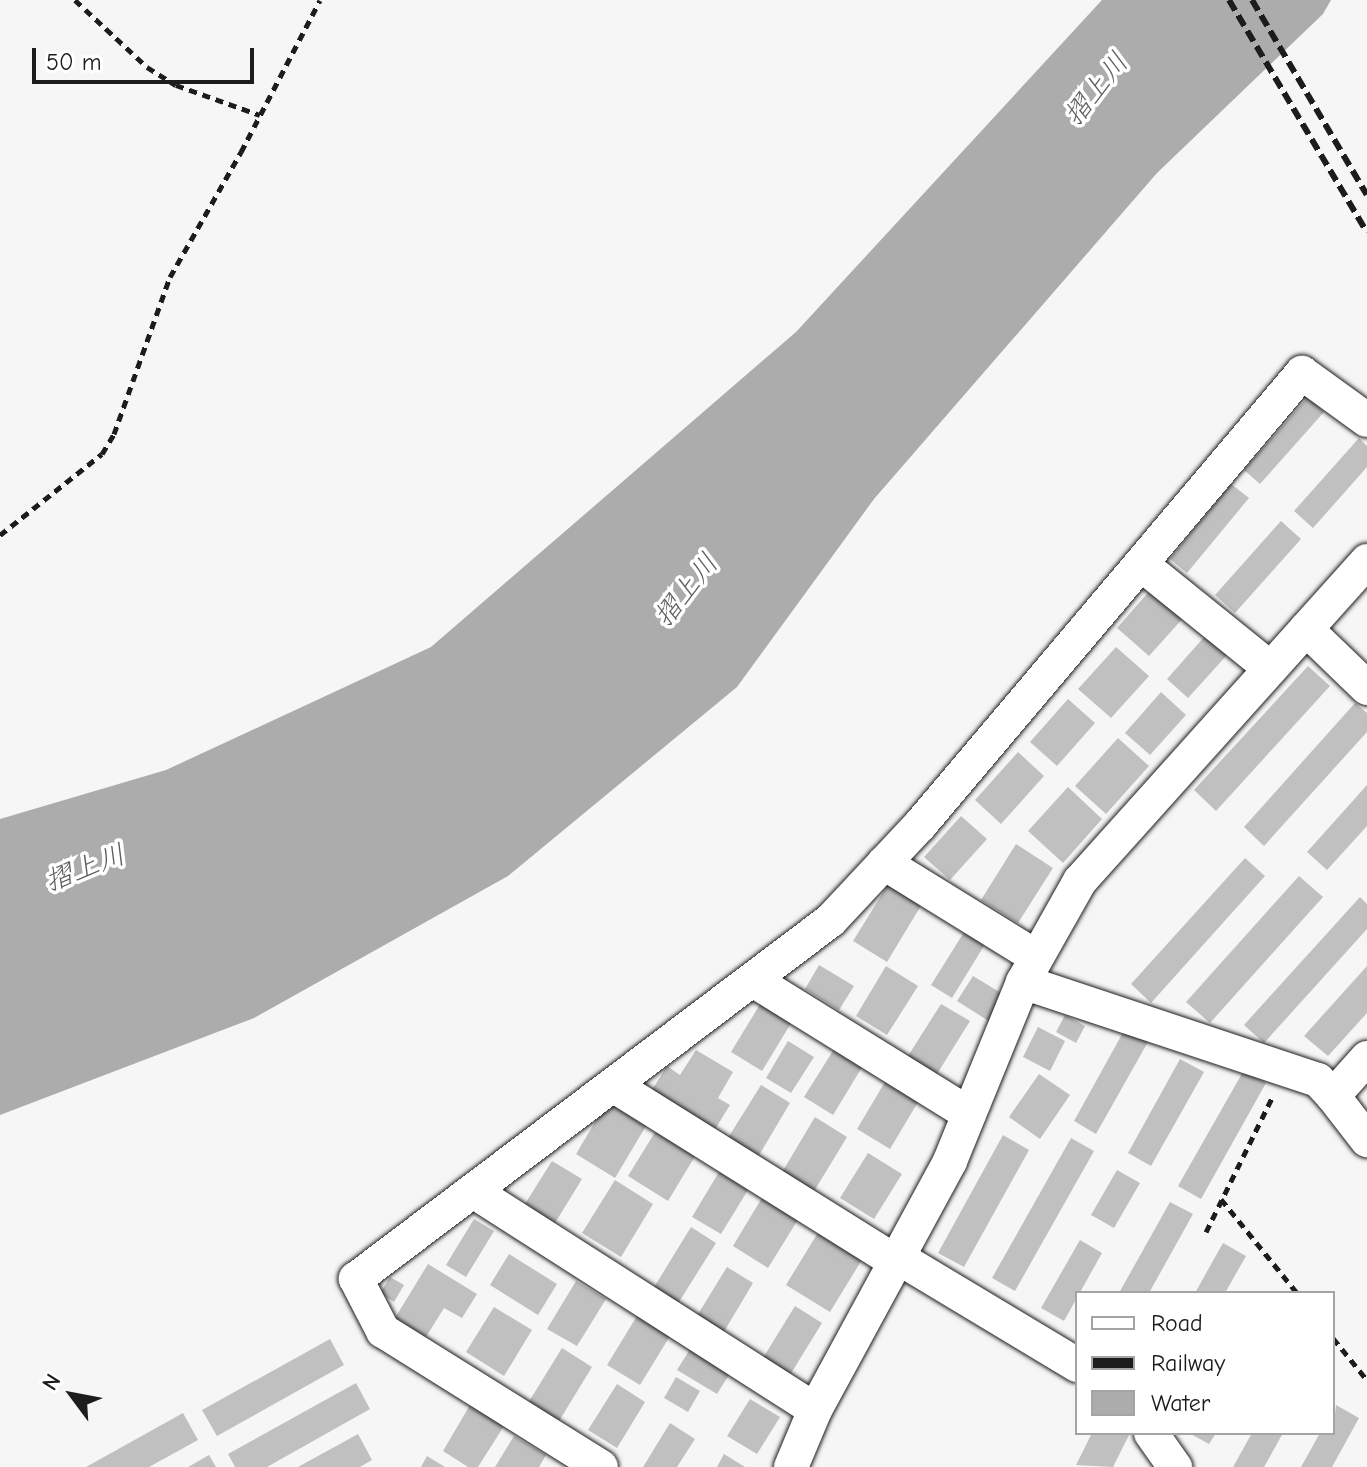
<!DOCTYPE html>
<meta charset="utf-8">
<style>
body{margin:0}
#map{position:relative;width:1367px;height:1467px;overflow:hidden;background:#f6f6f6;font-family:"Comic Neue","Klee One",sans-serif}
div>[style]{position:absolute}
.water>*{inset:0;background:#acacac}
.building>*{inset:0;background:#c0c0c0}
.path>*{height:5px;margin-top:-2.5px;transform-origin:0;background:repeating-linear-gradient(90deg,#1c1c1c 0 8px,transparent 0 14px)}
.roads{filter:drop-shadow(0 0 2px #1c1c1c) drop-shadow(0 0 2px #1c1c1c)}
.street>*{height:34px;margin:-17px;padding:0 17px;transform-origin:17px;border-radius:17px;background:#fff}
.rail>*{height:6px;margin-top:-3px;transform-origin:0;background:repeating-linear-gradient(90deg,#1c1c1c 0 12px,transparent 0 18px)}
span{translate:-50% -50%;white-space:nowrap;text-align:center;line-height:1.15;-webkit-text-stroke:7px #fff;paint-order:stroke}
.water-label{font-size:28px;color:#5d5d5d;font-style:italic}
.legend{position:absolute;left:1075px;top:1291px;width:260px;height:144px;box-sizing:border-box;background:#fff;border:2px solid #a4a4a4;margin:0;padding:10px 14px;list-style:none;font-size:24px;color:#1c1c1c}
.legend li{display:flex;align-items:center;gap:16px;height:40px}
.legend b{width:40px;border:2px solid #a4a4a4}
.north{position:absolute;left:32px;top:1355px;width:80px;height:80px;-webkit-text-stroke:6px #fff;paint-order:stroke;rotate:302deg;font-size:22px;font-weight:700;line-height:32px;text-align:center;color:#1c1c1c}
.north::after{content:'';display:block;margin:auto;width:28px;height:36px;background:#1c1c1c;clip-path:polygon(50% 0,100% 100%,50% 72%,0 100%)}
.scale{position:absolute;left:32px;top:48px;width:222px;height:36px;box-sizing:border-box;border:4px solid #1c1c1c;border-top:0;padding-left:10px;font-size:24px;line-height:28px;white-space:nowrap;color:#1c1c1c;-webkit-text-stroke:6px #fff;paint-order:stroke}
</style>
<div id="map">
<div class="water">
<i style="clip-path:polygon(1102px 0,1331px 0,1323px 14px,1157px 173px,874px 499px,737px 687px,508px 876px,254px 1018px,0 1115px,0 819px,166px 770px,431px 647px,796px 332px)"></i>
</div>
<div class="building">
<i style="clip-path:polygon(1308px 397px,1324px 412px,1260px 484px,1244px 470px)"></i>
<i style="clip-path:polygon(1359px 438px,1367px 446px,1367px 467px,1313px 528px,1294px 511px)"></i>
<i style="clip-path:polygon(1231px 484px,1249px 498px,1187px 573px,1170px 559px)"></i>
<i style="clip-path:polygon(1281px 521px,1301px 539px,1235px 613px,1215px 595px)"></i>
<i style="clip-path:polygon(1153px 587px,1185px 616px,1149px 656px,1117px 628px)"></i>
<i style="clip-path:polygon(1205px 636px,1227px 655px,1188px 698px,1167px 679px)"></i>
<i style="clip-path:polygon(1116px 647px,1149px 676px,1111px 718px,1078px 689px)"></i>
<i style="clip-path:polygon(1308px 666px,1330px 686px,1216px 811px,1194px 790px)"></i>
<i style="clip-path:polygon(1161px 692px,1186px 715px,1150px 755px,1125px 733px)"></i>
<i style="clip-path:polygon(1068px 699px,1095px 723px,1057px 766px,1030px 742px)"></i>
<i style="clip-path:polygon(1355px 703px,1367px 713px,1367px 732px,1264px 846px,1244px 827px)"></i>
<i style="clip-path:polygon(1118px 738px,1149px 766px,1106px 814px,1075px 786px)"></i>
<i style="clip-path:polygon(1018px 752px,1044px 776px,1001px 824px,975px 800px)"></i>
<i style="clip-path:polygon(1367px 785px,1367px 826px,1327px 870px,1307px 852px)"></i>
<i style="clip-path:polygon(1068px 787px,1102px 819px,1063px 863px,1028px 831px)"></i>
<i style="clip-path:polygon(961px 816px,987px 839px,950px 880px,924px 857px)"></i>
<i style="clip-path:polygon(1016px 844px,1053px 868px,1018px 923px,981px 900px)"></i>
<i style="clip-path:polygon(1245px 858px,1265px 876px,1151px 1003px,1131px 984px)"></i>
<i style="clip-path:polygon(1299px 876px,1323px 897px,1210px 1023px,1186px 1002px)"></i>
<i style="clip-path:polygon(889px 883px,922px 904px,887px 962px,853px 941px)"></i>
<i style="clip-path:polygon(1360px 897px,1367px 904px,1367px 929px,1264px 1043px,1244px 1025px)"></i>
<i style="clip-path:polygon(966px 929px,987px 941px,952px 998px,931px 985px)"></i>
<i style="clip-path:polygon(819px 965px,854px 986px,839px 1010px,805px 989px)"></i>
<i style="clip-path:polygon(886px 966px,918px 986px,887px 1035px,856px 1016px)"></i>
<i style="clip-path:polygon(1367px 966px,1367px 1013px,1328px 1056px,1304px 1036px)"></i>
<i style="clip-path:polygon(973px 976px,1011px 999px,995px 1025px,957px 1001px)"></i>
<i style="clip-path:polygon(762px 1001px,793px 1020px,762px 1071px,731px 1052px)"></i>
<i style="clip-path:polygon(941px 1004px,970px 1021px,937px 1074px,908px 1056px)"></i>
<i style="clip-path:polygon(1065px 1015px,1085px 1026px,1076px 1043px,1056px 1032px)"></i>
<i style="clip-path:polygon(1038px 1027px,1065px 1041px,1050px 1071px,1023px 1057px)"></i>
<i style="clip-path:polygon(1126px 1027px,1149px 1040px,1096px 1134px,1074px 1121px)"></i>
<i style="clip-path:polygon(788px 1041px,814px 1057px,791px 1093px,766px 1078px)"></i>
<i style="clip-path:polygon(836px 1046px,864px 1064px,833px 1115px,804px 1097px)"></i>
<i style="clip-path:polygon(696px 1050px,733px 1072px,718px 1098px,730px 1105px,714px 1131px,650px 1093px,667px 1066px,680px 1075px)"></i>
<i style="clip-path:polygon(1180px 1059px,1204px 1072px,1151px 1166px,1128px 1153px)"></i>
<i style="clip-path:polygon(1244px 1070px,1266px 1083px,1201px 1199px,1178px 1186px)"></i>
<i style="clip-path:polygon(1039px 1074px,1070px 1095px,1040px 1139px,1009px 1117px)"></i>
<i style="clip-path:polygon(885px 1082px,918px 1102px,890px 1149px,857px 1129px)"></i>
<i style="clip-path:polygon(761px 1085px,790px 1103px,758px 1157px,728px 1138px)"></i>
<i style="clip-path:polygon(607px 1102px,646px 1126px,615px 1178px,576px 1154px)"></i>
<i style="clip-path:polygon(815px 1117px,847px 1137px,813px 1193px,781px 1174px)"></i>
<i style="clip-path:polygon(657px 1129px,697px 1153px,668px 1201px,628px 1176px)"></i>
<i style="clip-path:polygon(1003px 1135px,1029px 1150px,964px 1267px,938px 1253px)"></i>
<i style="clip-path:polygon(1071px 1138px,1094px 1151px,1015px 1291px,992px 1278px)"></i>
<i style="clip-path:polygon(868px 1153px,902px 1174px,874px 1219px,840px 1198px)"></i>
<i style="clip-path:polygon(552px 1161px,582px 1179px,555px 1223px,525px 1204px)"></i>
<i style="clip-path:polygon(1117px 1170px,1140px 1183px,1114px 1228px,1091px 1215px)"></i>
<i style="clip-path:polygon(719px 1172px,748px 1190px,721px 1234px,692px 1217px)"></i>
<i style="clip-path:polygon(615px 1180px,653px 1204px,621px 1257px,582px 1233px)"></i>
<i style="clip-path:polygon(763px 1196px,799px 1218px,768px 1268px,733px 1246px)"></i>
<i style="clip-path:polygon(1170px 1202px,1193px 1214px,1149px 1293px,1119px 1293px)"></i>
<i style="clip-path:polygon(474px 1219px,494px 1231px,466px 1277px,446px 1265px)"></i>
<i style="clip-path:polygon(691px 1227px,716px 1243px,677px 1305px,653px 1289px)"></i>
<i style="clip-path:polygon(819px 1231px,863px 1258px,830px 1312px,786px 1285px)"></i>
<i style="clip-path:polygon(1080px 1240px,1102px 1253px,1064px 1321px,1041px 1308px)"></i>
<i style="clip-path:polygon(1223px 1243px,1246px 1256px,1225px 1293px,1195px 1293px)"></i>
<i style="clip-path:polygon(509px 1254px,557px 1284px,538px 1315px,490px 1285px)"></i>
<i style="clip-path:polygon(428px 1264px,477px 1294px,462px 1318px,444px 1308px,426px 1337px,395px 1318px)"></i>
<i style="clip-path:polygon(727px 1267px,753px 1283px,722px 1335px,695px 1319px)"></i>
<i style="clip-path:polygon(390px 1277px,404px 1285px,394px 1302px,380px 1293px)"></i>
<i style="clip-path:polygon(576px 1281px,606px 1299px,577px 1346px,547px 1329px)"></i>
<i style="clip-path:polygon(795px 1306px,822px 1323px,790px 1375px,763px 1358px)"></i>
<i style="clip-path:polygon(494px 1307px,532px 1330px,504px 1376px,466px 1352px)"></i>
<i style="clip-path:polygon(637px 1316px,670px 1336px,640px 1385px,607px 1365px)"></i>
<i style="clip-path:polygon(330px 1339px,344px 1365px,217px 1436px,202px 1410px)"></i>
<i style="clip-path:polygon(692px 1346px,732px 1370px,717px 1394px,677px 1370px)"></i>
<i style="clip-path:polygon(562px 1348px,592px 1367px,556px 1426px,525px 1408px)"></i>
<i style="clip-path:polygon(676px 1377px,700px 1391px,688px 1412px,664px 1398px)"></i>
<i style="clip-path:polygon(356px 1383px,370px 1409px,267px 1467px,235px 1467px,228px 1454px)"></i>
<i style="clip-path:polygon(617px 1384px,645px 1402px,617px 1448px,588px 1430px)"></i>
<i style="clip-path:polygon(750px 1399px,780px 1417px,757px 1454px,727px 1436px)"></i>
<i style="clip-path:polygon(470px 1405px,504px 1426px,478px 1467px,468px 1467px,443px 1451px)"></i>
<i style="clip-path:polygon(1336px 1405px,1359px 1418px,1332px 1467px,1301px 1467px,1320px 1433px,1333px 1433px)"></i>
<i style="clip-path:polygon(183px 1413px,198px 1440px,149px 1467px,86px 1467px)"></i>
<i style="clip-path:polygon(670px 1423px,695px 1439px,677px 1467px,643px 1467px)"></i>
<i style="clip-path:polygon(1092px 1433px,1130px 1433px,1113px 1467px,1076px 1465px)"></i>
<i style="clip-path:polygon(1189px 1433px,1216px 1433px,1209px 1444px)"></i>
<i style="clip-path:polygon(1252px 1433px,1283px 1433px,1264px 1467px,1233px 1467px)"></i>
<i style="clip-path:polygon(358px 1434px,372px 1460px,360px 1467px,298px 1467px)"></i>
<i style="clip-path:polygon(514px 1436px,546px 1455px,539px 1467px,495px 1467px)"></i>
<i style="clip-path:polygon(724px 1454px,745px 1467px,717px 1467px)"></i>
<i style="clip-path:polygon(209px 1455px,216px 1467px,188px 1467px)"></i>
<i style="clip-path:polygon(427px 1456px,445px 1467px,421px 1467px)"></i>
</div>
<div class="path">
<i style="left:75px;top:0;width:98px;rotate:42.9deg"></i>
<i style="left:147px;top:67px;width:34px;rotate:32deg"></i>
<i style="left:176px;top:85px;width:89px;rotate:19.7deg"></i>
<i style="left:0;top:535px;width:130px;rotate:-38.5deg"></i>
<i style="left:102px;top:454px;width:23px;rotate:-59deg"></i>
<i style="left:114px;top:434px;width:167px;rotate:-70.4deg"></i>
<i style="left:170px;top:277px;width:144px;rotate:-60.4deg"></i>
<i style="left:241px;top:152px;width:171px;rotate:-62.5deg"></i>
<i style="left:1221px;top:1199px;width:121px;rotate:51deg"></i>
<i style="left:1206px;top:1232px;width:152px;rotate:-63.8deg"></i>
<i style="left:1333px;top:1338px;width:54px;rotate:51deg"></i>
</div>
<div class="roads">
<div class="street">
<i style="left:1141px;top:564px;width:166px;rotate:38.9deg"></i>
<i style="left:1306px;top:629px;width:85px;rotate:44deg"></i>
<i style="left:884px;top:863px;width:179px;rotate:31.7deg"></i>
<i style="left:753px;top:980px;width:254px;rotate:31.8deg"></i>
<i style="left:1023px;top:982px;width:311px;rotate:18.4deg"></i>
<i style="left:1318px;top:1080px;width:22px;rotate:47deg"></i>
<i style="left:1367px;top:1058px;width:51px;rotate:131.8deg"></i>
<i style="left:1333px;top:1096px;width:56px;rotate:52.3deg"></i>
<i style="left:613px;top:1085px;width:334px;rotate:32deg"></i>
<i style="left:473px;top:1191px;width:406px;rotate:32.6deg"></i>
<i style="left:899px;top:1258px;width:208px;rotate:31deg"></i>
<i style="left:1151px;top:1433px;width:42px;rotate:54.8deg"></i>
<i style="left:601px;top:1467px;width:257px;rotate:-148deg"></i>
<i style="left:383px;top:1331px;width:59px;rotate:-117.4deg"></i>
<i style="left:356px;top:1279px;width:595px;rotate:-37.08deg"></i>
<i style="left:831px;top:920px;width:130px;rotate:-46.9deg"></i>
<i style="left:920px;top:825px;width:592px;rotate:-49.8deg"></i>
<i style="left:1302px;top:373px;width:80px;rotate:35.9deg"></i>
<i style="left:791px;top:1467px;width:62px;rotate:-67.2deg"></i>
<i style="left:815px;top:1410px;width:283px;rotate:-61.5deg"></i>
<i style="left:950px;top:1161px;width:193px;rotate:-67.8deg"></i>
<i style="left:1023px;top:982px;width:116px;rotate:-60.6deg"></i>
<i style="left:1080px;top:881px;width:430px;rotate:-48.1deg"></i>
</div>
</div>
<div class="rail">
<i style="left:1229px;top:0;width:270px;rotate:59.3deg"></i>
<i style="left:1252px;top:0;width:226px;rotate:59.5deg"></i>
</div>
<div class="water-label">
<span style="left:1096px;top:89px;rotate:-51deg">摺上川</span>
<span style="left:686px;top:590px;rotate:-51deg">摺上川</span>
<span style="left:85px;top:868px;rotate:-21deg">摺上川</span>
</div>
<ul class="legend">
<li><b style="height:10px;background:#fff"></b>Road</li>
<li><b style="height:10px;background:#1c1c1c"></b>Railway</li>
<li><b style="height:22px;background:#acacac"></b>Water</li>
</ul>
<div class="north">N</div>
<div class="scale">50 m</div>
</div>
